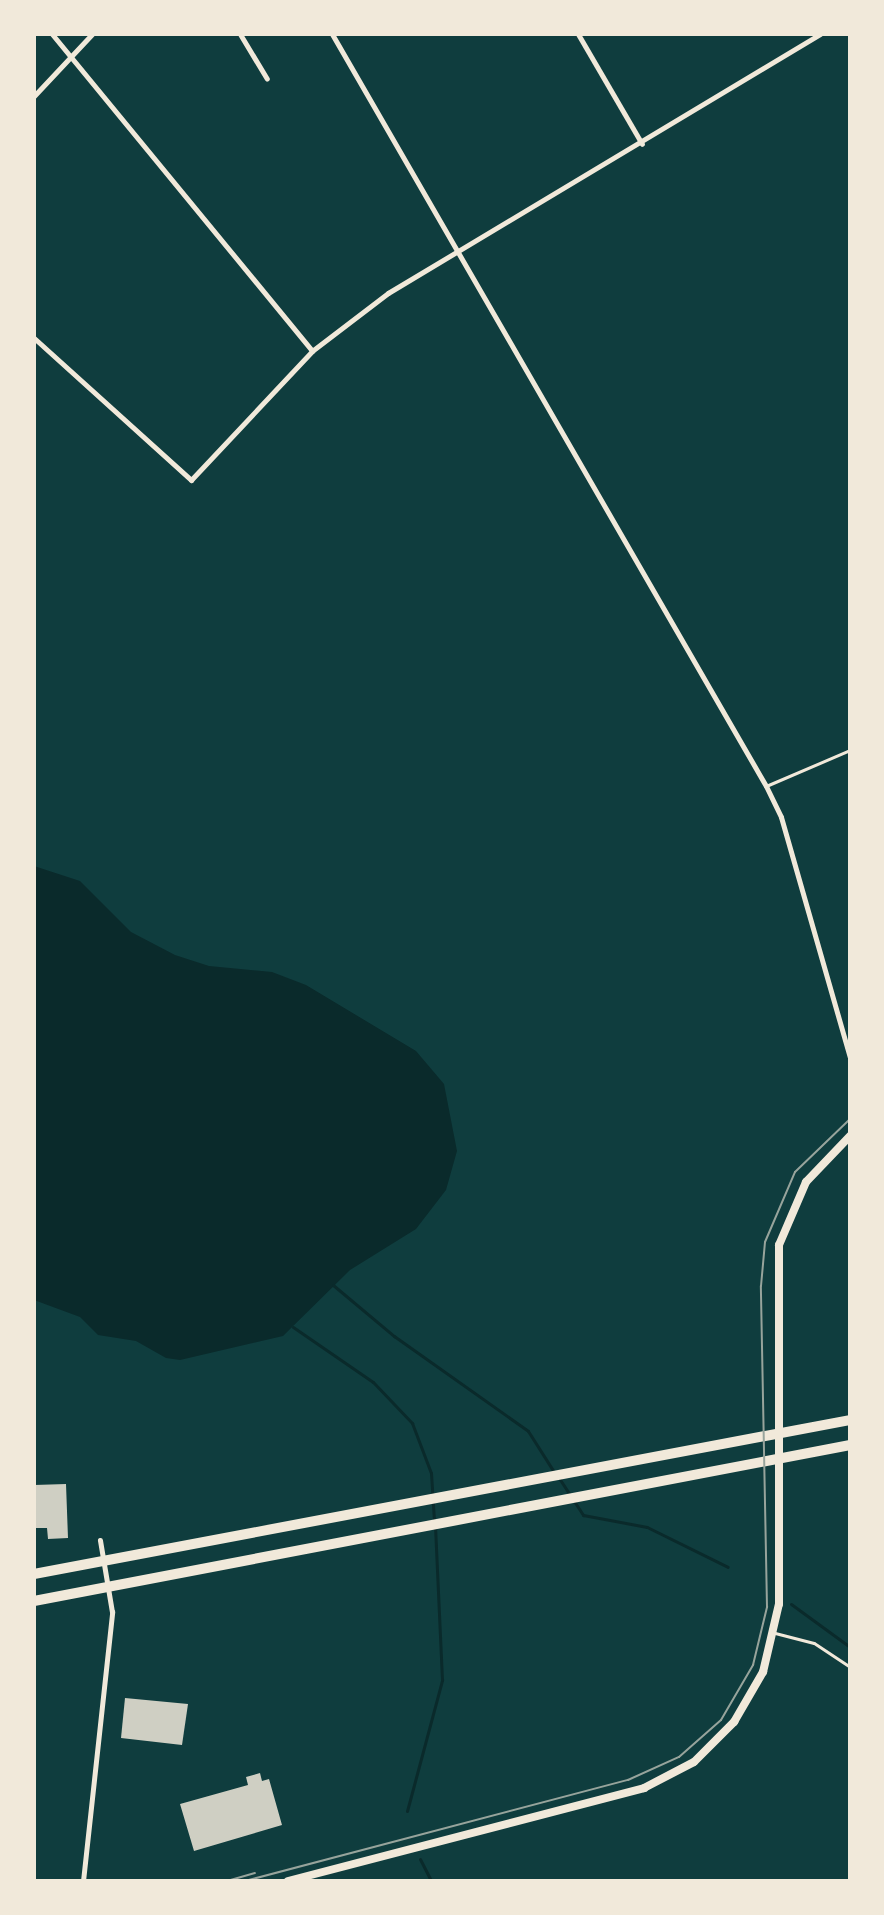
<!DOCTYPE html>
<style>
body{margin:0}
#map{position:relative;width:884px;height:1915px;overflow:hidden;background:#0f3d3e;font-family:"Noto Sans",sans-serif}
div>[style]{position:absolute}
.water>*{inset:0;background:#0a2a2b}
.stream>*{height:3px;margin:-1.5px;padding:0 1.5px;transform-origin:1.5px;border-radius:1.5px;background:#0a2a2b}
.building>*{inset:0;background:#cfcfc3}
.service>*{height:3px;margin:-1.5px;padding:0 1.5px;transform-origin:1.5px;border-radius:1.5px;background:#f1e9da}
.minor>*{height:5px;margin:-2.5px;padding:0 2.5px;transform-origin:2.5px;border-radius:2.5px;background:#f1e9da}
.secondary>*{height:8px;margin:-4px;padding:0 4px;transform-origin:4px;border-radius:4px;background:#f1e9da}
.motorway>*{height:10px;margin:-5px;padding:0 5px;transform-origin:5px;border-radius:5px;background:#f1e9da}
.tram>*{height:2px;margin:-1px;padding:0 1px;transform-origin:1px;border-radius:1px;background:#97a49c}
span{translate:-50% -50%;white-space:nowrap;text-align:center;line-height:1.15;-webkit-text-stroke:7px #f1e9da;paint-order:stroke}
.frame{position:absolute;inset:0;border:36px solid #f1e9da;pointer-events:none}
</style>
<div id="map">
<div class="water">
<i style="clip-path:polygon(34px 866px,80px 881px,131px 932px,175px 955px,209px 966px,272px 972px,306px 985px,416px 1051px,444px 1084px,457px 1151px,446px 1190px,416px 1229px,350px 1270px,283px 1336px,180px 1360px,166px 1358px,136px 1341px,98px 1335px,80px 1317px,34px 1300px)"></i>
</div>
<div class="stream">
<i style="left:333px;top:1285px;width:80px;rotate:39.9deg"></i>
<i style="left:394px;top:1336px;width:164px;rotate:35.3deg"></i>
<i style="left:528px;top:1431px;width:49px;rotate:57.6deg"></i>
<i style="left:293px;top:1327px;width:97px;rotate:34.5deg"></i>
<i style="left:373px;top:1382px;width:57px;rotate:46.4deg"></i>
<i style="left:412px;top:1423px;width:53px;rotate:69.2deg"></i>
<i style="left:431px;top:1473px;width:48px;rotate:86.4deg"></i>
<i style="left:559px;top:1478px;width:20px;rotate:57deg"></i>
<i style="left:574px;top:1501px;width:17px;rotate:57deg"></i>
<i style="left:583px;top:1515px;width:65px;rotate:10.6deg"></i>
<i style="left:647px;top:1527px;width:90px;rotate:26.3deg"></i>
<i style="left:791px;top:1604px;width:73px;rotate:36.1deg"></i>
<i style="left:407px;top:1811px;width:136px;rotate:-75deg"></i>
<i style="left:442px;top:1680px;width:152px;rotate:-92.6deg"></i>
<i style="left:420px;top:1859px;width:25px;rotate:63deg"></i>
</div>
<div class="building">
<i style="clip-path:polygon(66px 1484px,68px 1538px,48px 1539px,47px 1528px,34px 1528px,34px 1485px)"></i>
<i style="clip-path:polygon(125px 1698px,188px 1704px,182px 1745px,121px 1738px)"></i>
<i style="clip-path:polygon(260px 1773px,262px 1781px,269px 1779px,282px 1825px,194px 1851px,180px 1804px,248px 1785px,246px 1777px)"></i>
</div>
<div class="service">
<i style="left:766px;top:786px;width:91px;rotate:-23.2deg"></i>
<i style="left:775px;top:1633px;width:40px;rotate:14.4deg"></i>
<i style="left:814px;top:1643px;width:43px;rotate:33.7deg"></i>
</div>
<div class="minor">
<i style="left:52px;top:34px;width:410px;rotate:50.6deg"></i>
<i style="left:240px;top:34px;width:52px;rotate:59deg"></i>
<i style="left:332px;top:34px;width:868px;rotate:60.01deg"></i>
<i style="left:766px;top:786px;width:34px;rotate:64deg"></i>
<i style="left:781px;top:817px;width:250px;rotate:74deg"></i>
<i style="left:578px;top:34px;width:127px;rotate:59.8deg"></i>
<i style="left:34px;top:96px;width:85px;rotate:-46.9deg"></i>
<i style="left:34px;top:338px;width:212px;rotate:42.1deg"></i>
<i style="left:191px;top:480px;width:177px;rotate:-46.8deg"></i>
<i style="left:312px;top:351px;width:96px;rotate:-37.3deg"></i>
<i style="left:388px;top:293px;width:504px;rotate:-30.94deg"></i>
<i style="left:83px;top:1881px;width:271px;rotate:-83.8deg"></i>
<i style="left:112px;top:1612px;width:73px;rotate:-99.5deg"></i>
</div>
<div class="secondary">
<i style="left:288px;top:1881px;width:368px;rotate:-14.6deg"></i>
<i style="left:644px;top:1788px;width:56px;rotate:-27.5deg"></i>
<i style="left:694px;top:1762px;width:57px;rotate:-45deg"></i>
<i style="left:734px;top:1722px;width:58px;rotate:-59.9deg"></i>
<i style="left:763px;top:1672px;width:70px;rotate:-76.8deg"></i>
<i style="left:779px;top:1604px;width:359px;rotate:-90deg"></i>
<i style="left:779px;top:1245px;width:69px;rotate:-66.8deg"></i>
<i style="left:806px;top:1182px;width:64px;rotate:-46.3deg"></i>
</div>
<div class="motorway">
<i style="left:34px;top:1574px;width:830px;rotate:-10.69deg"></i>
<i style="left:34px;top:1601px;width:831px;rotate:-10.82deg"></i>
</div>
<div class="tram">
<i style="left:227px;top:1881px;width:29px;rotate:-16deg"></i>
<i style="left:245px;top:1881px;width:396px;rotate:-14.8deg"></i>
<i style="left:628px;top:1780px;width:56px;rotate:-24.3deg"></i>
<i style="left:679px;top:1757px;width:56px;rotate:-41.4deg"></i>
<i style="left:721px;top:1720px;width:64px;rotate:-59.8deg"></i>
<i style="left:753px;top:1665px;width:60px;rotate:-76.4deg"></i>
<i style="left:767px;top:1607px;width:321px;rotate:-91.1deg"></i>
<i style="left:761px;top:1286px;width:44px;rotate:-84.8deg"></i>
<i style="left:765px;top:1242px;width:76px;rotate:-66.8deg"></i>
<i style="left:795px;top:1172px;width:76px;rotate:-43.9deg"></i>
</div>
<div class="frame"></div>
</div>
